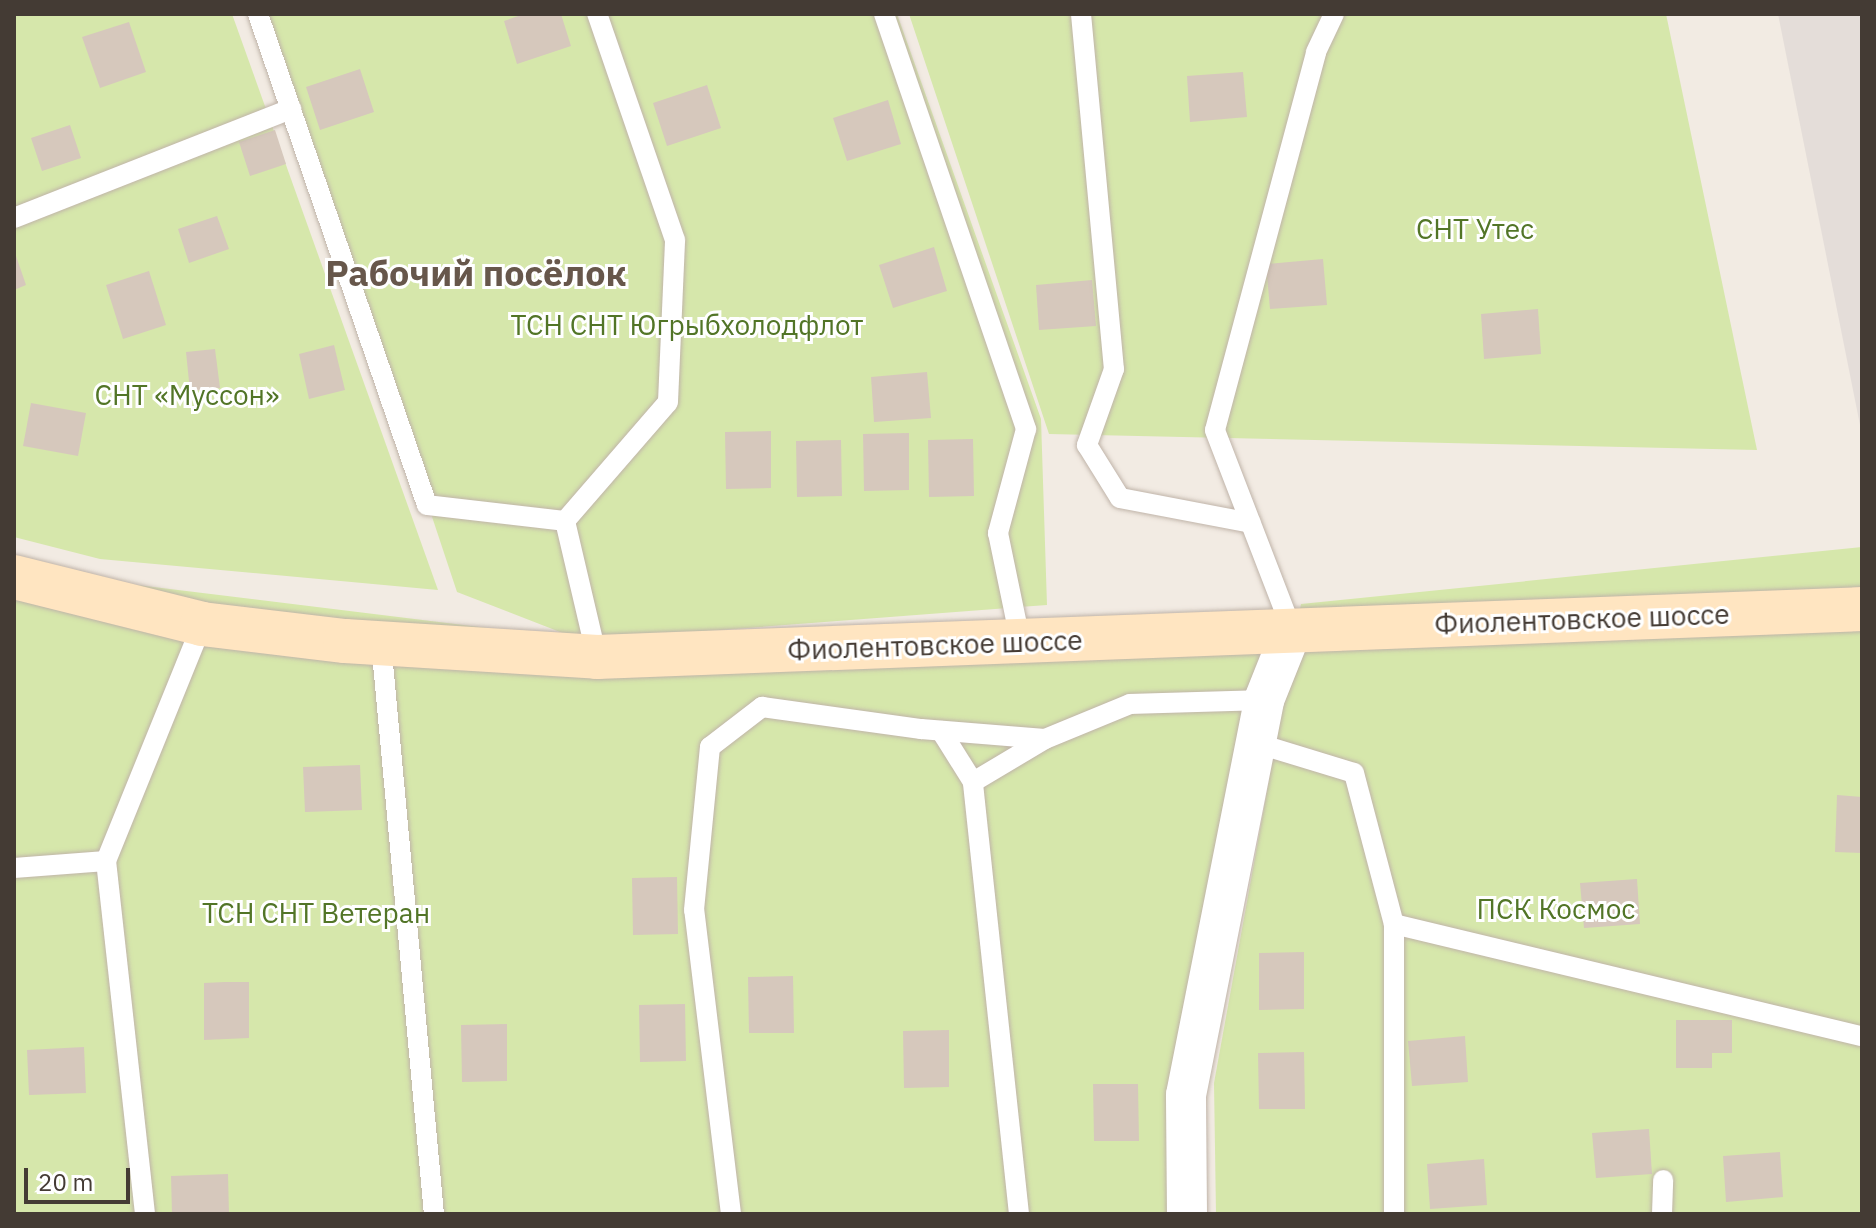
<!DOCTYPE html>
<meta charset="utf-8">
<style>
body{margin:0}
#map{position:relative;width:1876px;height:1228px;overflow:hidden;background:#f2ebe3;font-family:"IBM Plex Sans",sans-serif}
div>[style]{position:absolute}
.industrial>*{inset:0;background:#e4ddd9}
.green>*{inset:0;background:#d6e7ab}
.building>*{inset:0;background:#d6c8bc}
.roads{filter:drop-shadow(0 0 2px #c0b4a9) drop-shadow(0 0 2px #c0b4a9)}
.lane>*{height:20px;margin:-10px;padding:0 10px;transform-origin:10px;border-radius:10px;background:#fff}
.street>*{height:40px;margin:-20px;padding:0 20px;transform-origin:20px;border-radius:20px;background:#fff}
.secondary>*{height:44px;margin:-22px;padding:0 22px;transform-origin:22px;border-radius:22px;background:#ffe5c1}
span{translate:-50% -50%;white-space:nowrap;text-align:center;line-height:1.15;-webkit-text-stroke:6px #fff;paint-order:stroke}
.park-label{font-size:28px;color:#527527}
.street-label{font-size:28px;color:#443b34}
.district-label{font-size:36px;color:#67574b;font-weight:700}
.frame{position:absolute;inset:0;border:16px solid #443b34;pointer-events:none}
.scale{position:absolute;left:24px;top:1168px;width:106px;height:36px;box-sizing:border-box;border:4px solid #443b34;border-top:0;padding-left:10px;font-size:24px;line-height:28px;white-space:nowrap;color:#443b34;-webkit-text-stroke:6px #fff;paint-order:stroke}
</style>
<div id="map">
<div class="industrial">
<i style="clip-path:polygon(1778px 14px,1862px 14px,1862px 435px)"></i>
</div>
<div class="green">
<i style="clip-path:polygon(14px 14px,232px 14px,438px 590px,100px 559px,14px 537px)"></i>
<i style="clip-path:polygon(265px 14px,897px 14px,1041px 419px,1047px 605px,589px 640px,1288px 609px,1199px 1096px,1201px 1214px,14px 1214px,14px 570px,578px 639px,457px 592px)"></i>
<i style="clip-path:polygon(909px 14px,1666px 14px,1757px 450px,1049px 434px)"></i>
<i style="clip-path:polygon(1862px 547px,1862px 1214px,1216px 1214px,1214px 1083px,1301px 604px)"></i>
</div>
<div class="building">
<i style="clip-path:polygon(524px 14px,561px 14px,571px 46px,517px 64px,504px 21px)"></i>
<i style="clip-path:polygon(129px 22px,146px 72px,100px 88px,82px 37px)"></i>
<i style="clip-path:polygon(360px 69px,374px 112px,320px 130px,306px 87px)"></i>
<i style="clip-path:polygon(1243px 72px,1247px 117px,1190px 122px,1187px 76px)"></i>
<i style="clip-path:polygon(707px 85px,721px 128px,667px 146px,653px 103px)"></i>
<i style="clip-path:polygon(888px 100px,901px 144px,847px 161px,833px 118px)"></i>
<i style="clip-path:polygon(70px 125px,81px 158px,42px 171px,31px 138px)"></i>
<i style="clip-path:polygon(275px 130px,286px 164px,250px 176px,239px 142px)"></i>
<i style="clip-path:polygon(217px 216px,229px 249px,189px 263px,178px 229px)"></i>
<i style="clip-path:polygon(934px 247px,947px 291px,893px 308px,879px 265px)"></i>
<i style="clip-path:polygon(14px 250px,26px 285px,14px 290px)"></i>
<i style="clip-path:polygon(1323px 259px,1327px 305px,1270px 309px,1266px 264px)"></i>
<i style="clip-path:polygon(149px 271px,166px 325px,123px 339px,106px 285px)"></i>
<i style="clip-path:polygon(1092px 280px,1096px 326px,1039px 330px,1036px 285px)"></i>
<i style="clip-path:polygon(1538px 309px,1541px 354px,1484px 359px,1481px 314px)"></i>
<i style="clip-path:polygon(334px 345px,345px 390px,309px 399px,299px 354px)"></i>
<i style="clip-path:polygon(215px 349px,220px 388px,190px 391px,186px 352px)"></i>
<i style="clip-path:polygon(927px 372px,931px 418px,874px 422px,871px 377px)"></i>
<i style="clip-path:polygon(31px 403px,86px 413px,78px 456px,23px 446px)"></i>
<i style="clip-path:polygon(771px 431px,771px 488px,726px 489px,725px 432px)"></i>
<i style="clip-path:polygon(909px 433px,909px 490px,864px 491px,863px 434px)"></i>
<i style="clip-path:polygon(973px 439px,974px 496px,929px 497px,928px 440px)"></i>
<i style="clip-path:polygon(841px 440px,842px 496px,797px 497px,796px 441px)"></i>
<i style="clip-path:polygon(360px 765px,362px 810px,305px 812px,303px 767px)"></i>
<i style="clip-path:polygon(1837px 795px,1862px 797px,1862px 853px,1835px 852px)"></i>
<i style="clip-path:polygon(677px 877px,678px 934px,633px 935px,632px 878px)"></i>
<i style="clip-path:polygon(1637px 879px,1640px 924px,1584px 928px,1580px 883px)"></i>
<i style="clip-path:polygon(1304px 952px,1304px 1009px,1259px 1010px,1259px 953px)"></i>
<i style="clip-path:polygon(793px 976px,794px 1033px,749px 1033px,748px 977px)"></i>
<i style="clip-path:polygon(225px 982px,249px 982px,249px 1038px,204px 1040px,204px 983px)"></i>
<i style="clip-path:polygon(685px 1004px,686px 1061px,640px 1062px,639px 1005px)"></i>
<i style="clip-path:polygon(1676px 1020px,1732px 1020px,1732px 1053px,1712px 1053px,1712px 1068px,1676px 1068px)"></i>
<i style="clip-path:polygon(507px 1024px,507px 1081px,462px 1082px,461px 1025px)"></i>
<i style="clip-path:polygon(949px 1030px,949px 1087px,904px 1088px,903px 1031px)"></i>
<i style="clip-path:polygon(1465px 1036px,1468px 1082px,1412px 1086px,1408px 1041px)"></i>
<i style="clip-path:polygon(84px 1047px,86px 1093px,29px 1095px,27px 1050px)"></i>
<i style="clip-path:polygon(1304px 1052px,1305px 1109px,1259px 1109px,1258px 1053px)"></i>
<i style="clip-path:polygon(1093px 1084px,1138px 1084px,1139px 1141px,1094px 1141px)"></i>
<i style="clip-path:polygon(1649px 1129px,1652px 1174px,1596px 1178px,1592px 1133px)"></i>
<i style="clip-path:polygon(1780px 1152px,1783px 1197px,1726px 1202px,1723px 1156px)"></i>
<i style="clip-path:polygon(1484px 1159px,1487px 1205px,1430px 1209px,1427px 1164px)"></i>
<i style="clip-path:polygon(228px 1174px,229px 1214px,172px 1214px,171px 1176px)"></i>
</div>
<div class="roads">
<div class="lane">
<i style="left:258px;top:14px;width:519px;rotate:71.01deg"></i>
<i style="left:427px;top:505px;width:139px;rotate:6.6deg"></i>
<i style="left:884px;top:14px;width:439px;rotate:71.1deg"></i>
<i style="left:1026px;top:429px;width:108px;rotate:105.1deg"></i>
<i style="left:998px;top:533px;width:99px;rotate:78.3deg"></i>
<i style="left:1081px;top:14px;width:357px;rotate:84.7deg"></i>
<i style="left:1114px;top:369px;width:81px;rotate:109.6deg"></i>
<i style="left:1087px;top:445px;width:62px;rotate:58.1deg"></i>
<i style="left:1120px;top:498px;width:133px;rotate:10.8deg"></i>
<i style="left:14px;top:218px;width:298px;rotate:-21.5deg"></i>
<i style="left:565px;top:521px;width:157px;rotate:-49.1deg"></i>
<i style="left:668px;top:402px;width:162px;rotate:-87.5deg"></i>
<i style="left:675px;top:240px;width:239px;rotate:-109deg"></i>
<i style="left:565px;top:521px;width:140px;rotate:76.8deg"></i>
<i style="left:1292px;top:630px;width:214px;rotate:-111.1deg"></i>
<i style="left:1215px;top:430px;width:391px;rotate:-75deg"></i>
<i style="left:1316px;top:52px;width:42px;rotate:-64.7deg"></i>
<i style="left:381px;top:642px;width:574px;rotate:84.71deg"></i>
<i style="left:941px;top:731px;width:60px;rotate:57.9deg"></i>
<i style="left:1256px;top:743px;width:102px;rotate:17deg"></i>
<i style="left:1354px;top:773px;width:156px;rotate:75.2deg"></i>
<i style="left:1394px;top:924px;width:481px;rotate:13.5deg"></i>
<i style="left:14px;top:868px;width:92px;rotate:-4.4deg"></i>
<i style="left:145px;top:1214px;width:355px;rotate:-96.3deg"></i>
<i style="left:106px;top:861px;width:256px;rotate:-67.9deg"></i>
<i style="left:731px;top:1214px;width:306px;rotate:-96.9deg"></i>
<i style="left:694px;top:910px;width:164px;rotate:-84.4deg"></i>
<i style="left:710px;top:747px;width:66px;rotate:-37.6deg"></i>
<i style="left:762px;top:707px;width:161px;rotate:7.9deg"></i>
<i style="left:921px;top:729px;width:124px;rotate:4.6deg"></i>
<i style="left:1019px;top:1214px;width:434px;rotate:-96.1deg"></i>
<i style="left:973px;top:782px;width:84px;rotate:-30.8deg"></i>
<i style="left:1045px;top:739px;width:92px;rotate:-22.4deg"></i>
<i style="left:1130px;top:704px;width:134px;rotate:-1.7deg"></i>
<i style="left:1394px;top:1214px;width:290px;rotate:-90deg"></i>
<i style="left:1662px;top:1214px;width:34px;rotate:-88deg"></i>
</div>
<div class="street">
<i style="left:1187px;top:1214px;width:119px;rotate:-90.5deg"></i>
<i style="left:1186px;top:1095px;width:403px;rotate:-78.8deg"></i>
<i style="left:1264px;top:700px;width:75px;rotate:-68.2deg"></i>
</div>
<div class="secondary">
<i style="left:14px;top:577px;width:194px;rotate:14deg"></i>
<i style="left:202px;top:624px;width:144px;rotate:6.8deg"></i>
<i style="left:345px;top:641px;width:253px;rotate:3.6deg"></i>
<i style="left:597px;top:657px;width:1266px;rotate:-2.17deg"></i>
</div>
</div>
<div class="park-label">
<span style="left:1475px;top:229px">СНТ Утес</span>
<span style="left:687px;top:325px">ТСН СНТ Югрыбхолодфлот</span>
<span style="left:187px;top:395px">СНТ «Муссон»</span>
<span style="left:1556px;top:909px">ПСК Космос</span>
<span style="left:316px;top:913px">ТСН СНТ Ветеран</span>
</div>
<div class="street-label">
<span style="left:1582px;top:619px;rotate:-2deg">Фиолентовское шоссе</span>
<span style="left:935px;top:645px;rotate:-2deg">Фиолентовское шоссе</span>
</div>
<div class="district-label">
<span style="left:476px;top:273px">Рабочий посёлок</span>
</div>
<div class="frame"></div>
<div class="scale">20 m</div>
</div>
